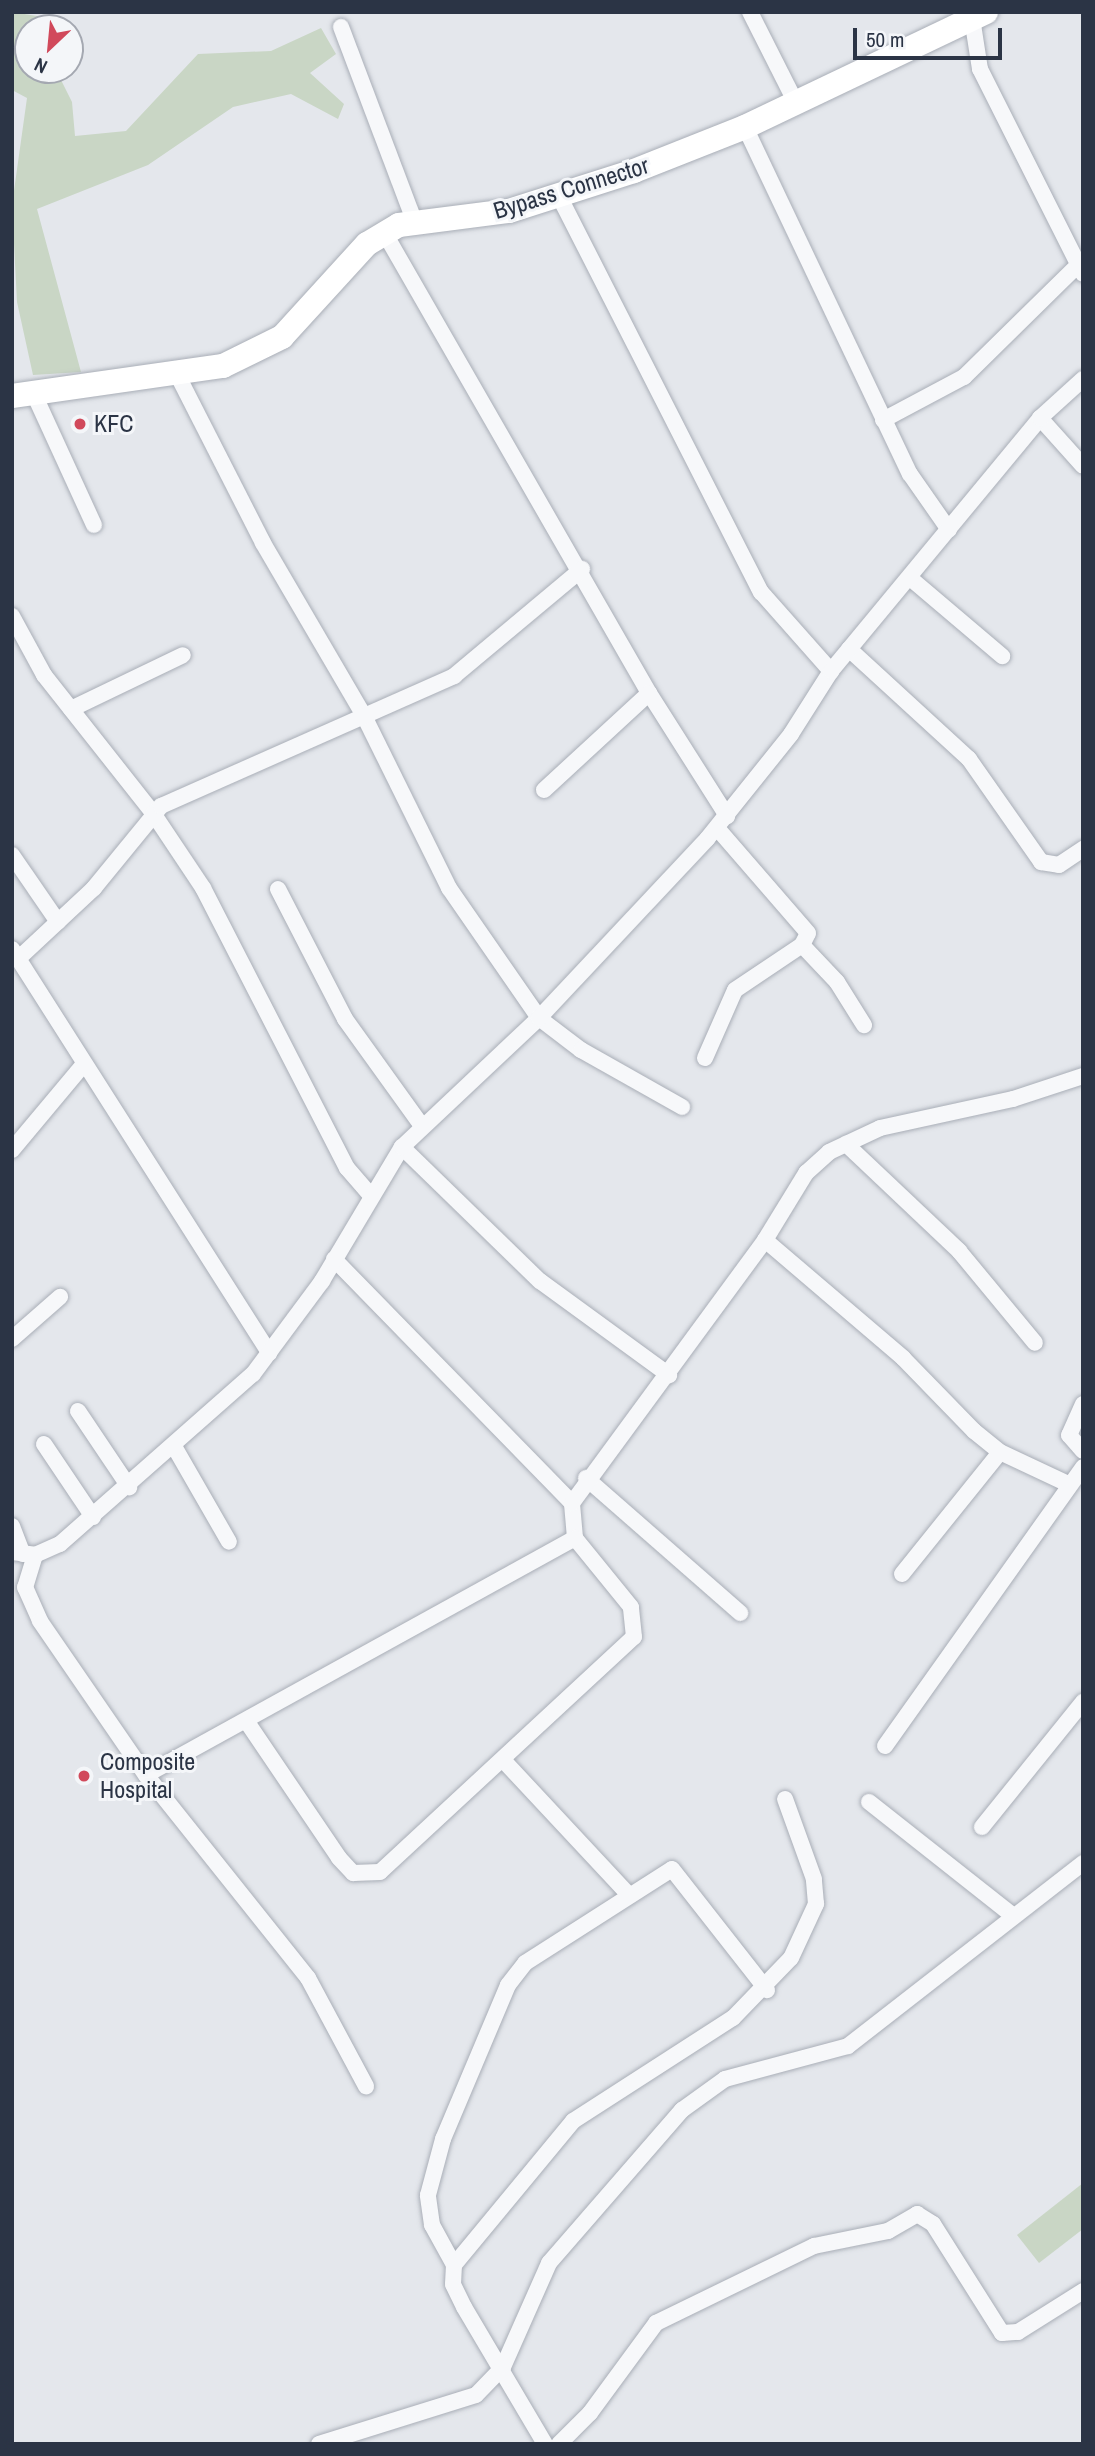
<!DOCTYPE html>
<style>
body{margin:0}
#map{position:relative;width:1095px;height:2456px;overflow:hidden;background:#e4e7ec;font-family:"Archivo Narrow",sans-serif}
div>[style]{position:absolute}
.green>*{inset:0;background:#c9d6c5}
.roads{filter:drop-shadow(0 0 2px #a9aeb7) drop-shadow(0 0 2px #a9aeb7)}
.minor>*{height:16px;margin:-8px;padding:0 8px;transform-origin:8px;border-radius:8px;background:#f7f8fa}
.primary>*{height:24px;margin:-12px;padding:0 12px;transform-origin:12px;border-radius:12px;background:#fff}
.dots>*{width:19px;height:19px;translate:-50% -50%;box-sizing:border-box;border:4px solid #f4f6f9;border-radius:50%}
span{translate:-50% -50%;white-space:nowrap;text-align:center;line-height:1.15;-webkit-text-stroke:6px #f4f6f9;paint-order:stroke}
.street-label{font-size:24px;color:#2b3445}
.poi-label{font-size:24px;color:#2b3445}
.left{translate:0 -50%;text-align:left}
.frame{position:absolute;inset:0;border:14px solid #2b3445;pointer-events:none}
.north{position:absolute;left:14px;top:14px;width:70px;height:70px;box-sizing:border-box;background:#f4f6f9;border:2px solid #a4a8b1;border-radius:50%;rotate:206deg;font-size:19px;font-weight:700;line-height:28px;text-align:center;color:#2b3445}
.north::after{content:'';display:block;margin:auto;width:24px;height:32px;background:#d1495b;clip-path:polygon(50% 0,100% 100%,50% 72%,0 100%)}
.scale{position:absolute;left:853px;top:28px;width:149px;height:32px;box-sizing:border-box;border:4px solid #2b3445;border-top:0;padding-left:9px;font-size:21px;line-height:24px;white-space:nowrap;color:#2b3445;-webkit-text-stroke:5px #f4f6f9;paint-order:stroke}
</style>
<div id="map">
<div class="green">
<i style="clip-path:polygon(12px 12px,43px 17px,44px 28px,28px 28px,28px 70px,56px 70px,72px 102px,75px 136px,126px 131px,198px 54px,271px 51px,321px 28px,336px 54px,310px 73px,344px 104px,338px 119px,291px 94px,233px 107px,148px 165px,37px 209px,81px 372px,33px 375px,17px 302px,12px 205px,27px 98px,12px 90px)"></i>
<i style="clip-path:polygon(1083px 2183px,1083px 2229px,1039px 2263px,1017px 2235px)"></i>
</div>
<div class="roads">
<div class="minor">
<i style="left:750px;top:12px;width:102px;rotate:63.2deg"></i>
<i style="left:972px;top:18px;width:52px;rotate:81.1deg"></i>
<i style="left:980px;top:69px;width:229px;rotate:63.3deg"></i>
<i style="left:341px;top:27px;width:206px;rotate:69.3deg"></i>
<i style="left:745px;top:127px;width:384px;rotate:64.6deg"></i>
<i style="left:910px;top:474px;width:68px;rotate:55.1deg"></i>
<i style="left:559px;top:196px;width:445px;rotate:63deg"></i>
<i style="left:761px;top:592px;width:106px;rotate:48.5deg"></i>
<i style="left:384px;top:232px;width:532px;rotate:60.11deg"></i>
<i style="left:649px;top:693px;width:146px;rotate:57.6deg"></i>
<i style="left:178px;top:376px;width:187px;rotate:63deg"></i>
<i style="left:263px;top:543px;width:200px;rotate:59.7deg"></i>
<i style="left:364px;top:716px;width:192px;rotate:63.7deg"></i>
<i style="left:449px;top:888px;width:158px;rotate:55.3deg"></i>
<i style="left:539px;top:1018px;width:53px;rotate:37.3deg"></i>
<i style="left:581px;top:1050px;width:116px;rotate:29.4deg"></i>
<i style="left:34px;top:394px;width:144px;rotate:65.4deg"></i>
<i style="left:1040px;top:418px;width:64px;rotate:48.1deg"></i>
<i style="left:883px;top:420px;width:92px;rotate:-28deg"></i>
<i style="left:964px;top:377px;width:160px;rotate:-44.5deg"></i>
<i style="left:910px;top:578px;width:121px;rotate:40.3deg"></i>
<i style="left:12px;top:616px;width:67px;rotate:61.5deg"></i>
<i style="left:44px;top:675px;width:176px;rotate:51.7deg"></i>
<i style="left:153px;top:813px;width:90px;rotate:56.3deg"></i>
<i style="left:203px;top:888px;width:315px;rotate:62.8deg"></i>
<i style="left:347px;top:1168px;width:35px;rotate:49deg"></i>
<i style="left:849px;top:649px;width:163px;rotate:42.5deg"></i>
<i style="left:969px;top:759px;width:126px;rotate:55deg"></i>
<i style="left:1041px;top:862px;width:18px;rotate:9deg"></i>
<i style="left:1059px;top:865px;width:29px;rotate:-34deg"></i>
<i style="left:71px;top:709px;width:124px;rotate:-25.7deg"></i>
<i style="left:544px;top:790px;width:143px;rotate:-42.7deg"></i>
<i style="left:12px;top:855px;width:81px;rotate:55.5deg"></i>
<i style="left:278px;top:889px;width:146px;rotate:62.7deg"></i>
<i style="left:345px;top:1019px;width:132px;rotate:54.3deg"></i>
<i style="left:802px;top:945px;width:51px;rotate:46.6deg"></i>
<i style="left:837px;top:982px;width:51px;rotate:57.9deg"></i>
<i style="left:12px;top:949px;width:479px;rotate:57.5deg"></i>
<i style="left:19px;top:958px;width:103px;rotate:-43deg"></i>
<i style="left:94px;top:888px;width:106px;rotate:-50.7deg"></i>
<i style="left:161px;top:806px;width:321px;rotate:-23.9deg"></i>
<i style="left:454px;top:676px;width:167px;rotate:-39.9deg"></i>
<i style="left:705px;top:1058px;width:74px;rotate:-66.2deg"></i>
<i style="left:735px;top:990px;width:81px;rotate:-33.9deg"></i>
<i style="left:802px;top:945px;width:13px;rotate:-63deg"></i>
<i style="left:808px;top:933px;width:139px;rotate:-130.9deg"></i>
<i style="left:846px;top:1144px;width:156px;rotate:43.4deg"></i>
<i style="left:959px;top:1251px;width:119px;rotate:50.4deg"></i>
<i style="left:402px;top:1147px;width:192px;rotate:44.2deg"></i>
<i style="left:540px;top:1281px;width:160px;rotate:36.1deg"></i>
<i style="left:12px;top:1150px;width:111px;rotate:-50.1deg"></i>
<i style="left:765px;top:1240px;width:182px;rotate:40.5deg"></i>
<i style="left:903px;top:1358px;width:102px;rotate:45.8deg"></i>
<i style="left:974px;top:1431px;width:33px;rotate:39deg"></i>
<i style="left:1000px;top:1452px;width:77px;rotate:25.2deg"></i>
<i style="left:334px;top:1259px;width:341px;rotate:45.7deg"></i>
<i style="left:12px;top:1339px;width:64px;rotate:-41.2deg"></i>
<i style="left:1083px;top:1404px;width:34px;rotate:114deg"></i>
<i style="left:1069px;top:1435px;width:21px;rotate:49deg"></i>
<i style="left:78px;top:1411px;width:92px;rotate:56.1deg"></i>
<i style="left:44px;top:1444px;width:88px;rotate:56.1deg"></i>
<i style="left:175px;top:1448px;width:108px;rotate:60.1deg"></i>
<i style="left:586px;top:1478px;width:205px;rotate:41.2deg"></i>
<i style="left:12px;top:1526px;width:30px;rotate:69deg"></i>
<i style="left:12px;top:1552px;width:23px;rotate:7deg"></i>
<i style="left:35px;top:1555px;width:27px;rotate:-24deg"></i>
<i style="left:60px;top:1544px;width:257px;rotate:-41.4deg"></i>
<i style="left:253px;top:1374px;width:116px;rotate:-53.4deg"></i>
<i style="left:322px;top:1281px;width:156px;rotate:-59.2deg"></i>
<i style="left:402px;top:1147px;width:188px;rotate:-43.3deg"></i>
<i style="left:539px;top:1018px;width:245px;rotate:-46.8deg"></i>
<i style="left:707px;top:839px;width:134px;rotate:-51.3deg"></i>
<i style="left:791px;top:734px;width:75px;rotate:-57.6deg"></i>
<i style="left:831px;top:671px;width:328px;rotate:-50.4deg"></i>
<i style="left:1040px;top:418px;width:58px;rotate:-42.2deg"></i>
<i style="left:35px;top:1555px;width:34px;rotate:107deg"></i>
<i style="left:25px;top:1587px;width:37px;rotate:66deg"></i>
<i style="left:40px;top:1621px;width:187px;rotate:55.5deg"></i>
<i style="left:146px;top:1775px;width:260px;rotate:51.4deg"></i>
<i style="left:308px;top:1978px;width:123px;rotate:61.8deg"></i>
<i style="left:902px;top:1574px;width:156px;rotate:-51.2deg"></i>
<i style="left:247px;top:1722px;width:164px;rotate:55.9deg"></i>
<i style="left:339px;top:1858px;width:21px;rotate:47deg"></i>
<i style="left:353px;top:1873px;width:27px;rotate:-2deg"></i>
<i style="left:380px;top:1872px;width:346px;rotate:-42.8deg"></i>
<i style="left:634px;top:1637px;width:30px;rotate:-96deg"></i>
<i style="left:631px;top:1607px;width:89px;rotate:-129.1deg"></i>
<i style="left:575px;top:1538px;width:35px;rotate:-95deg"></i>
<i style="left:572px;top:1503px;width:326px;rotate:-53.7deg"></i>
<i style="left:765px;top:1240px;width:79px;rotate:-58.5deg"></i>
<i style="left:806px;top:1173px;width:31px;rotate:-42deg"></i>
<i style="left:829px;top:1152px;width:56px;rotate:-25.2deg"></i>
<i style="left:880px;top:1128px;width:136px;rotate:-12.3deg"></i>
<i style="left:1013px;top:1099px;width:74px;rotate:-18.2deg"></i>
<i style="left:885px;top:1746px;width:342px;rotate:-54.6deg"></i>
<i style="left:504px;top:1761px;width:180px;rotate:47deg"></i>
<i style="left:146px;top:1775px;width:490px;rotate:-28.9deg"></i>
<i style="left:869px;top:1802px;width:181px;rotate:38.3deg"></i>
<i style="left:982px;top:1827px;width:161px;rotate:-51.1deg"></i>
<i style="left:454px;top:2265px;width:46px;rotate:-118.8deg"></i>
<i style="left:432px;top:2225px;width:30px;rotate:-98deg"></i>
<i style="left:428px;top:2195px;width:58px;rotate:-75deg"></i>
<i style="left:443px;top:2139px;width:167px;rotate:-67.1deg"></i>
<i style="left:508px;top:1985px;width:28px;rotate:-52deg"></i>
<i style="left:525px;top:1963px;width:174px;rotate:-32.6deg"></i>
<i style="left:672px;top:1869px;width:154px;rotate:51.9deg"></i>
<i style="left:319px;top:2444px;width:164px;rotate:-17.3deg"></i>
<i style="left:476px;top:2395px;width:39px;rotate:-46deg"></i>
<i style="left:503px;top:2367px;width:114px;rotate:-66.1deg"></i>
<i style="left:549px;top:2263px;width:203px;rotate:-49deg"></i>
<i style="left:682px;top:2110px;width:53px;rotate:-35.8deg"></i>
<i style="left:725px;top:2079px;width:127px;rotate:-15deg"></i>
<i style="left:848px;top:2046px;width:298px;rotate:-37.9deg"></i>
<i style="left:545px;top:2444px;width:159px;rotate:-120.6deg"></i>
<i style="left:464px;top:2307px;width:25px;rotate:-116deg"></i>
<i style="left:453px;top:2284px;width:19px;rotate:-87deg"></i>
<i style="left:454px;top:2265px;width:187px;rotate:-50.4deg"></i>
<i style="left:573px;top:2121px;width:190px;rotate:-32.8deg"></i>
<i style="left:733px;top:2018px;width:83px;rotate:-46deg"></i>
<i style="left:791px;top:1958px;width:60px;rotate:-65.2deg"></i>
<i style="left:816px;top:1904px;width:25px;rotate:-95deg"></i>
<i style="left:814px;top:1879px;width:85px;rotate:-109.9deg"></i>
<i style="left:559px;top:2444px;width:44px;rotate:-45deg"></i>
<i style="left:590px;top:2413px;width:112px;rotate:-53.7deg"></i>
<i style="left:656px;top:2323px;width:176px;rotate:-26deg"></i>
<i style="left:814px;top:2246px;width:76px;rotate:-11.5deg"></i>
<i style="left:888px;top:2231px;width:34px;rotate:-30deg"></i>
<i style="left:917px;top:2214px;width:19px;rotate:32deg"></i>
<i style="left:933px;top:2224px;width:129px;rotate:57.7deg"></i>
<i style="left:1002px;top:2333px;width:16px;rotate:-4deg"></i>
<i style="left:1018px;top:2332px;width:77px;rotate:-32.2deg"></i>
</div>
<div class="primary">
<i style="left:12px;top:396px;width:213px;rotate:-8.1deg"></i>
<i style="left:223px;top:366px;width:66px;rotate:-26.2deg"></i>
<i style="left:282px;top:337px;width:126px;rotate:-47.6deg"></i>
<i style="left:367px;top:244px;width:37px;rotate:-31deg"></i>
<i style="left:399px;top:225px;width:111px;rotate:-7.3deg"></i>
<i style="left:509px;top:211px;width:131px;rotate:-17.7deg"></i>
<i style="left:634px;top:171px;width:119px;rotate:-21.6deg"></i>
<i style="left:745px;top:127px;width:267px;rotate:-25.5deg"></i>
</div>
</div>
<div class="dots">
<i style="left:80px;top:424px;background:#d1495b"></i>
<i style="left:84px;top:1776px;background:#d1495b"></i>
</div>
<div class="street-label">
<span style="left:571px;top:188px;rotate:-17deg">Bypass Connector</span>
</div>
<div class="poi-label">
<span class="left" style="left:94px;top:424px">KFC</span>
<span class="left" style="left:100px;top:1776px">Composite<br>Hospital</span>
</div>
<div class="frame"></div>
<div class="north">N</div>
<div class="scale">50 m</div>
</div>
